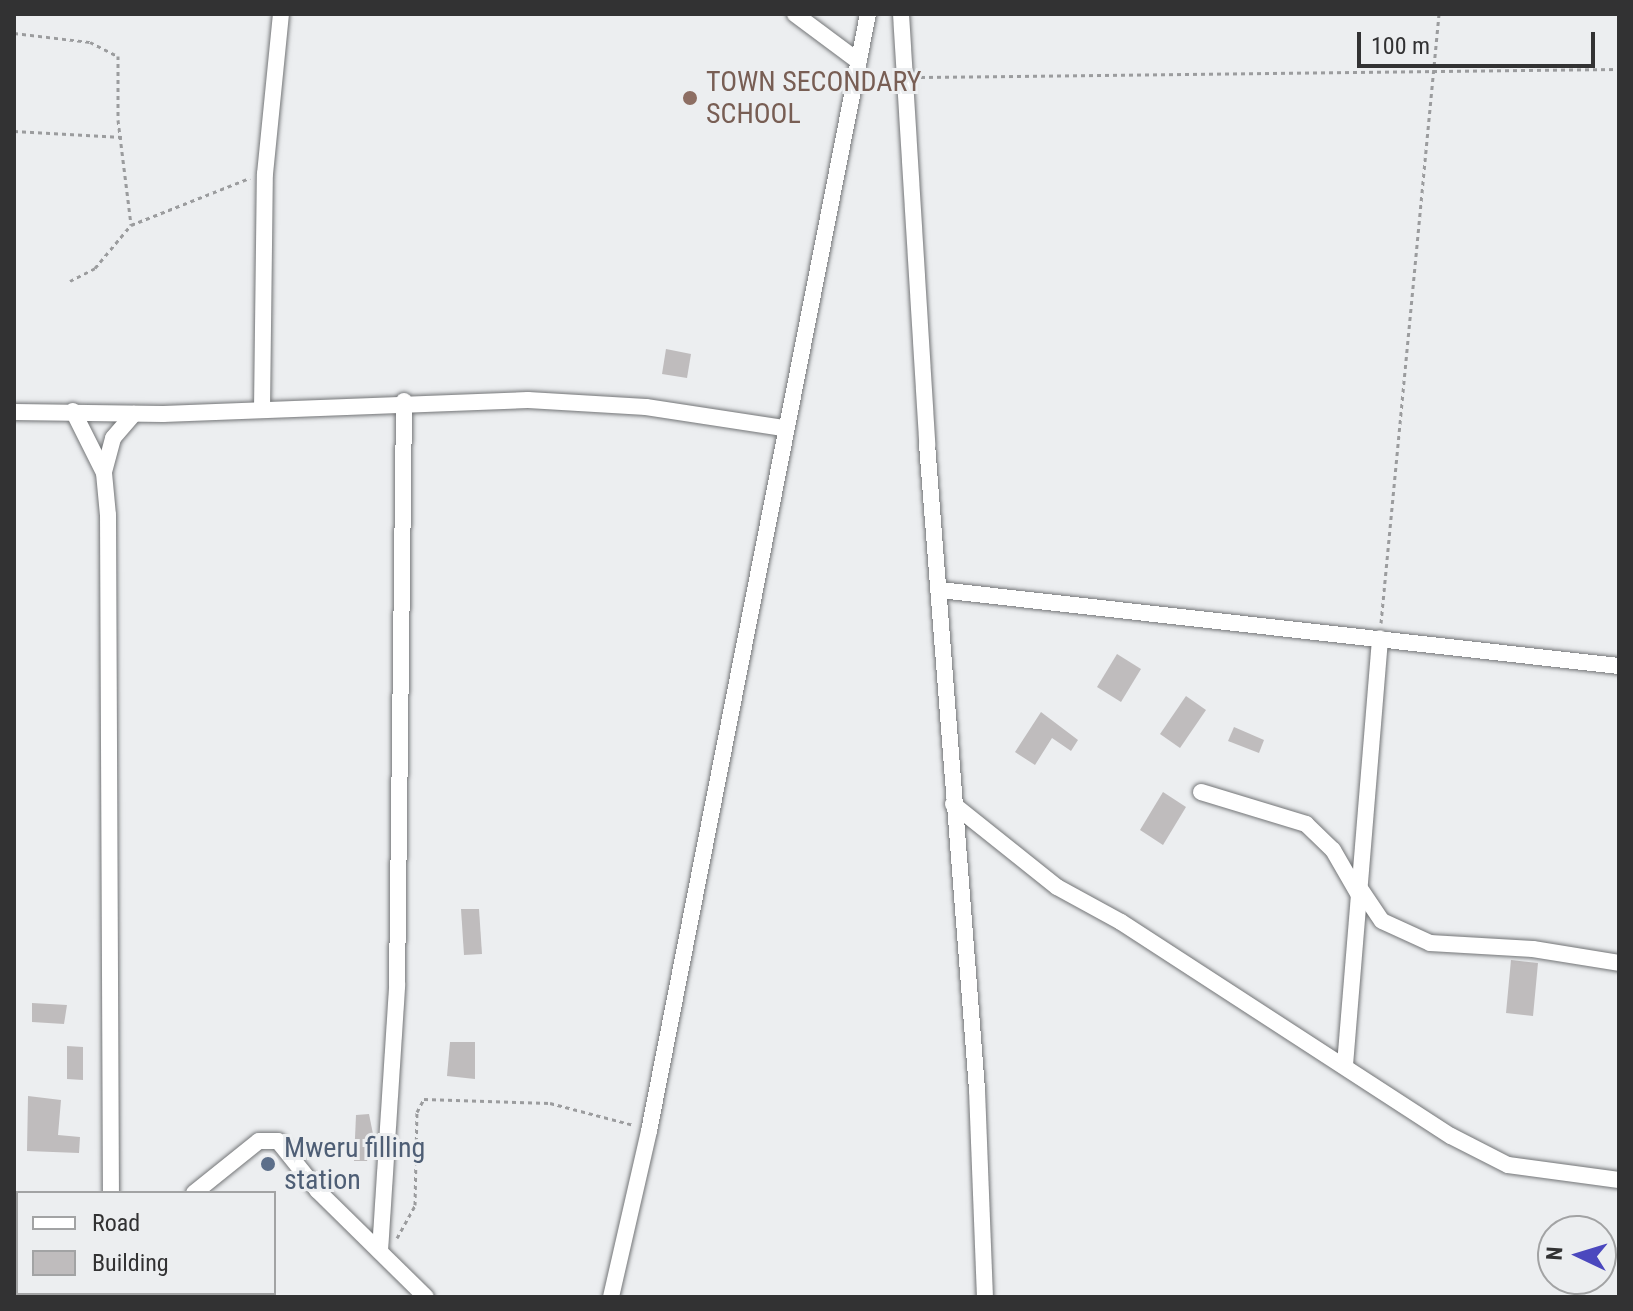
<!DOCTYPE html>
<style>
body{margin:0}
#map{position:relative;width:1633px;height:1311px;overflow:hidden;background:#eceef0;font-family:"Roboto Condensed",sans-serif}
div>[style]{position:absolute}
.building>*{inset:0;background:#bfbcbd}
.path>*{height:3px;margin-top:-1.5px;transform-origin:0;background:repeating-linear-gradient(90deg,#9b9c9e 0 4px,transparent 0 8px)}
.roads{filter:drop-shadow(0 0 2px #737577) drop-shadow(0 0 2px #737577)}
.minor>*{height:16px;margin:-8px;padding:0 8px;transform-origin:8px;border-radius:8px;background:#fff}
.dots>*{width:22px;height:22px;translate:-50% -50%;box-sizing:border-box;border:4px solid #eceef0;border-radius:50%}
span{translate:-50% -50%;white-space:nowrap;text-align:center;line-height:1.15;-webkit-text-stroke:6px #eceef0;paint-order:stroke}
.education-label{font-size:28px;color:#785e54}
.left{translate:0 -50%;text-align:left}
.service-label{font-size:28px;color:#4e5e75}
.frame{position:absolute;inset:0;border:16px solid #323233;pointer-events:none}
.legend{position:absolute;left:16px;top:1191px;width:260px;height:104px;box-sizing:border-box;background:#eceef0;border:2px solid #a2a3a4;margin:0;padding:10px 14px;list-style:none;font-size:24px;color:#323233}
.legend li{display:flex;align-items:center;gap:16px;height:40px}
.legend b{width:40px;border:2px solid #a2a3a4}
.north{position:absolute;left:1537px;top:1215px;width:80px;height:80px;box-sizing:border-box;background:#eceef0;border:2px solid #a2a3a4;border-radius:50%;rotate:274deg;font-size:22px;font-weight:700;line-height:32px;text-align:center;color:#323233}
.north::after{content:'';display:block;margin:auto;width:28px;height:36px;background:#4b48be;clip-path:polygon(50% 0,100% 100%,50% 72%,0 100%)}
.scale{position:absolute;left:1357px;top:32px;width:238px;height:36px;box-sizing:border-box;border:4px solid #323233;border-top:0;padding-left:10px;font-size:24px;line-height:28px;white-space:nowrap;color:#323233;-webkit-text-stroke:6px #eceef0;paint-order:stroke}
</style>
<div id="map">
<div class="building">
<i style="clip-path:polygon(666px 349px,691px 354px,687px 378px,662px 374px)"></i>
<i style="clip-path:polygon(1117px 654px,1141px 669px,1121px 702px,1097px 687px)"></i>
<i style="clip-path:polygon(1186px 696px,1206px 710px,1180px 748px,1160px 734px)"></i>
<i style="clip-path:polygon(1041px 712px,1078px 740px,1071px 751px,1052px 738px,1035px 765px,1015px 752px)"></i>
<i style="clip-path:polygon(1234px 727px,1264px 740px,1259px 753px,1228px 741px)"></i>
<i style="clip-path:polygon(1163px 792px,1186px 807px,1163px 845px,1140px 830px)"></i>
<i style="clip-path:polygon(461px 909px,479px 909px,482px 954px,464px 955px)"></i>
<i style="clip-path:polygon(1511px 960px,1538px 963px,1533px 1016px,1506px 1013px)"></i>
<i style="clip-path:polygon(32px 1003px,67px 1005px,64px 1024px,32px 1022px)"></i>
<i style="clip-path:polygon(450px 1042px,475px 1042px,475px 1079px,447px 1076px)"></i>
<i style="clip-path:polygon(67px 1046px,83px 1047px,83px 1080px,67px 1079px)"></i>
<i style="clip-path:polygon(28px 1096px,61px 1100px,58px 1135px,80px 1137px,79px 1153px,27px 1151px)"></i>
<i style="clip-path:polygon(369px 1114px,374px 1139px,367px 1161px,354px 1161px,356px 1115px)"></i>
</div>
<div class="path">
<i style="left:14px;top:33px;width:77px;rotate:6.8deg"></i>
<i style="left:90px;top:42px;width:31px;rotate:27deg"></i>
<i style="left:118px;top:56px;width:64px;rotate:90deg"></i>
<i style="left:118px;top:120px;width:106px;rotate:82.9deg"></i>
<i style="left:921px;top:77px;width:698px;rotate:-0.66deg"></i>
<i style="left:14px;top:131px;width:108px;rotate:3.2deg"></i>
<i style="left:70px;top:281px;width:28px;rotate:-27deg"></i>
<i style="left:95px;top:268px;width:56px;rotate:-50.1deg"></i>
<i style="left:131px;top:225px;width:128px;rotate:-21.6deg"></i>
<i style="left:1381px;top:623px;width:612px;rotate:-84.56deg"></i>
<i style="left:397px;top:1238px;width:38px;rotate:-61deg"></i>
<i style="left:415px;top:1205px;width:93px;rotate:-88.8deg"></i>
<i style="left:417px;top:1112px;width:15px;rotate:-62deg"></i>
<i style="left:424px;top:1099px;width:126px;rotate:1.8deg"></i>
<i style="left:550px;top:1103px;width:87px;rotate:14.7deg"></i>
</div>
<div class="roads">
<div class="minor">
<i style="left:795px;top:14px;width:79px;rotate:36.7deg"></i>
<i style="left:901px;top:14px;width:431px;rotate:86.5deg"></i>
<i style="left:927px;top:444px;width:648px;rotate:85.57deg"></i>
<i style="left:977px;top:1090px;width:207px;rotate:87.8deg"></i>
<i style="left:262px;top:409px;width:235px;rotate:-89.3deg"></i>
<i style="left:265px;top:174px;width:161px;rotate:-84.3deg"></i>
<i style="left:73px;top:411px;width:69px;rotate:63.4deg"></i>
<i style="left:104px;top:473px;width:42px;rotate:84.6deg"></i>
<i style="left:108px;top:515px;width:678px;rotate:89.75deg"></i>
<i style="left:14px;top:412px;width:149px;rotate:0.8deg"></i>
<i style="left:163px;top:414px;width:365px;rotate:-2.2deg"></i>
<i style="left:528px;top:400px;width:118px;rotate:3.4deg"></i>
<i style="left:646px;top:407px;width:139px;rotate:8.7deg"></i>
<i style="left:104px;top:472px;width:35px;rotate:-75deg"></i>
<i style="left:113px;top:438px;width:32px;rotate:-49deg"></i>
<i style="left:940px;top:590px;width:683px;rotate:6.39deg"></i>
<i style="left:1201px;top:792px;width:110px;rotate:16.9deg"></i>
<i style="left:1306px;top:824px;width:37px;rotate:44deg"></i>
<i style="left:1333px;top:850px;width:54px;rotate:60.1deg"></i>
<i style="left:953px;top:804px;width:133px;rotate:38.6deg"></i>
<i style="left:1057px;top:887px;width:73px;rotate:28.7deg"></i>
<i style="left:1121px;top:922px;width:393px;rotate:33deg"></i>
<i style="left:1451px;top:1136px;width:64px;rotate:27deg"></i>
<i style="left:1508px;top:1165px;width:112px;rotate:7.7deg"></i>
<i style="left:1361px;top:890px;width:37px;rotate:56deg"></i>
<i style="left:1382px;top:921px;width:53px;rotate:24.6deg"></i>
<i style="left:1430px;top:943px;width:103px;rotate:3.3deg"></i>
<i style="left:1533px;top:949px;width:87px;rotate:9.2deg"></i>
<i style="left:1345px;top:1065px;width:428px;rotate:-85.3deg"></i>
<i style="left:194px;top:1193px;width:83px;rotate:-38.7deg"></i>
<i style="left:259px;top:1141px;width:19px"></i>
<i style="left:278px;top:1141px;width:64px;rotate:51.3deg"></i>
<i style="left:318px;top:1191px;width:151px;rotate:44.5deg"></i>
<i style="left:380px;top:1251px;width:266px;rotate:-86.3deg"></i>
<i style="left:397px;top:986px;width:585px;rotate:-89.31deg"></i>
<i style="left:103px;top:1297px;width:4px;rotate:-76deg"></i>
<i style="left:611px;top:1297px;width:170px;rotate:-77.1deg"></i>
<i style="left:649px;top:1131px;width:1138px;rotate:-78.91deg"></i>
</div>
</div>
<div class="dots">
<i style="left:690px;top:98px;background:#8d6e63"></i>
<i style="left:268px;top:1164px;background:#5c6f8a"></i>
</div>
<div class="education-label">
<span class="left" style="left:706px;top:98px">TOWN SECONDARY<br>SCHOOL</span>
</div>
<div class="service-label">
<span class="left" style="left:284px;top:1164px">Mweru filling<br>station</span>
</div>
<div class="frame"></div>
<ul class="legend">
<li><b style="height:10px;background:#fff"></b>Road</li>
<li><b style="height:22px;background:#bfbcbd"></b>Building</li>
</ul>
<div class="north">N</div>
<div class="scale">100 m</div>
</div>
